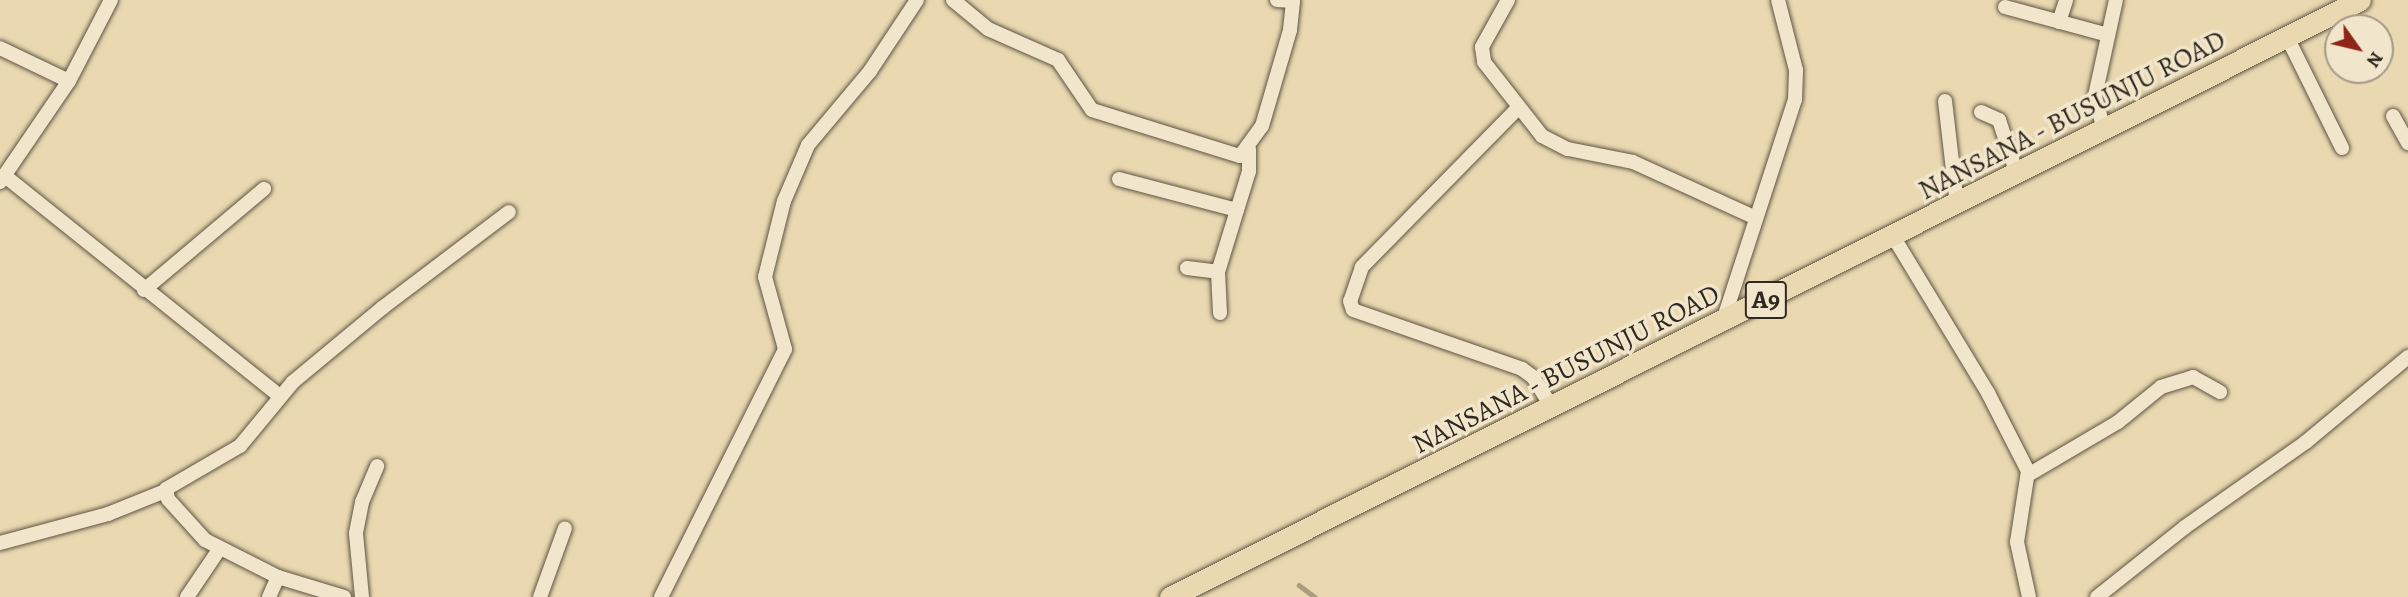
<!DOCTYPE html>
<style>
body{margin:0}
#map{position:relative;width:2408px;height:597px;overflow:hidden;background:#e9d8b0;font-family:Alegreya,serif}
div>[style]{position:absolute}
.stream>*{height:4.5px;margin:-2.25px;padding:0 2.25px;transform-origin:2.25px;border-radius:2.25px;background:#aa9c7f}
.roads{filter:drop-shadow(0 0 2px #5e5543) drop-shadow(0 0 2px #5e5543)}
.minor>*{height:14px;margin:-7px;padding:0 7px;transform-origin:7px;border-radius:7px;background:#f1e6cc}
.primary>*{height:21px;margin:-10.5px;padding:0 10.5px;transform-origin:10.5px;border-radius:10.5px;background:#e9d8b0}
span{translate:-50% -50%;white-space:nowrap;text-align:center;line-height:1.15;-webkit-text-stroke:7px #f1e6cc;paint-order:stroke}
.shield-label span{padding:2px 5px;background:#f1e6cc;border:2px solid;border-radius:5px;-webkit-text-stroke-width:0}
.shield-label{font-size:26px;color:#30291f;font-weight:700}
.street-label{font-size:28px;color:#30291f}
.north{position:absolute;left:2324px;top:14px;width:70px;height:70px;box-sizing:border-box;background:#f1e6cc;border:2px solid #a49a87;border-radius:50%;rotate:124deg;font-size:19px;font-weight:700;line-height:28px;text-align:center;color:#30291f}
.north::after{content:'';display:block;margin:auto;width:24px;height:32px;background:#8f2418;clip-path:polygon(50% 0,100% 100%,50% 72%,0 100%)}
</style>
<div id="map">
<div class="stream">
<i style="left:1299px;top:585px;width:20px;rotate:37deg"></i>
</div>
<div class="roads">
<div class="minor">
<i style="left:953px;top:0;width:45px;rotate:39.6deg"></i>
<i style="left:988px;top:29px;width:77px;rotate:23.9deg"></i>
<i style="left:1058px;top:60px;width:60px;rotate:55.8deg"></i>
<i style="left:1092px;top:110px;width:155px;rotate:17.3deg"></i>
<i style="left:1240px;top:156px;width:37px;rotate:-54deg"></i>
<i style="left:1262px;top:126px;width:100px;rotate:-73.7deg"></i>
<i style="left:1290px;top:30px;width:30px;rotate:-84deg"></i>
<i style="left:1277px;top:0;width:16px;rotate:4deg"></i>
<i style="left:1508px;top:0;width:54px;rotate:119deg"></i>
<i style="left:1482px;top:47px;width:15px;rotate:82deg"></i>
<i style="left:1484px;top:62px;width:94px;rotate:51.9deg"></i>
<i style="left:1542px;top:136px;width:29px;rotate:27deg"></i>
<i style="left:1568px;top:149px;width:66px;rotate:11.3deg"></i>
<i style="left:1633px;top:162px;width:135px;rotate:24.5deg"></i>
<i style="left:2005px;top:7px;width:107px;rotate:15.2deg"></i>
<i style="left:2059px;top:22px;width:23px;rotate:-72deg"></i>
<i style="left:2287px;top:37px;width:124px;rotate:63.6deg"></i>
<i style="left:0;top:48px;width:76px;rotate:25.6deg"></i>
<i style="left:1945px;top:101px;width:104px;rotate:83.4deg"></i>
<i style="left:1518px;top:108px;width:223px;rotate:134.5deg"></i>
<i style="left:1362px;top:267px;width:36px;rotate:109deg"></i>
<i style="left:1350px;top:301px;width:9px;rotate:72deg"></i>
<i style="left:1353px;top:310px;width:179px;rotate:19.2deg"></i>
<i style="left:1522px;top:369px;width:14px;rotate:36deg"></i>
<i style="left:1533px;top:377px;width:36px;rotate:58deg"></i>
<i style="left:1981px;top:112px;width:20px;rotate:24deg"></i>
<i style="left:1999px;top:120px;width:57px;rotate:71.6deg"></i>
<i style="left:2393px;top:116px;width:31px;rotate:61deg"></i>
<i style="left:2104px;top:130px;width:35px;rotate:-105deg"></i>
<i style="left:2095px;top:96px;width:98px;rotate:-77.7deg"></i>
<i style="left:5px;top:176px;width:352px;rotate:38.7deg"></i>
<i style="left:1119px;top:179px;width:122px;rotate:14.7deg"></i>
<i style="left:0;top:182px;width:122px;rotate:-55.7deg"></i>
<i style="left:69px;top:81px;width:91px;rotate:-62.6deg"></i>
<i style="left:1893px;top:236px;width:184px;rotate:58.8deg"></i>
<i style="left:1988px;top:393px;width:88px;rotate:62.9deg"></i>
<i style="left:2028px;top:471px;width:72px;rotate:98.8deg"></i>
<i style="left:2017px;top:542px;width:56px;rotate:77.7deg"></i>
<i style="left:1187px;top:268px;width:31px;rotate:7deg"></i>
<i style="left:144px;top:290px;width:157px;rotate:-40.1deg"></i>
<i style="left:1220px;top:313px;width:41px;rotate:-92.8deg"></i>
<i style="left:1218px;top:272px;width:106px;rotate:-72.9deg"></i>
<i style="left:1249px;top:171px;width:22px;rotate:-90deg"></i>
<i style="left:1723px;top:321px;width:232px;rotate:-72deg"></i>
<i style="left:1795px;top:100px;width:30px;rotate:-88deg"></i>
<i style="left:1796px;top:70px;width:72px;rotate:-104.4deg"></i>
<i style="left:2028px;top:475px;width:104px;rotate:-30.5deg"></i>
<i style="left:2118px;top:422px;width:55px;rotate:-39.1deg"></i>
<i style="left:2161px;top:387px;width:34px;rotate:-17deg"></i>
<i style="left:2193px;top:377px;width:31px;rotate:29deg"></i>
<i style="left:0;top:543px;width:112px;rotate:-15deg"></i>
<i style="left:108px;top:514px;width:61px;rotate:-22deg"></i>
<i style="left:187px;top:597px;width:59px;rotate:-56deg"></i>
<i style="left:269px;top:597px;width:22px;rotate:-66deg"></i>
<i style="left:344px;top:597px;width:69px;rotate:-163.1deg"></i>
<i style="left:278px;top:577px;width:82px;rotate:-153.1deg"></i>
<i style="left:205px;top:540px;width:55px;rotate:-132.1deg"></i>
<i style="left:168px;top:499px;width:10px;rotate:-101deg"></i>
<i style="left:166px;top:489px;width:86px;rotate:-30.2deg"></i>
<i style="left:240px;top:446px;width:83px;rotate:-50.4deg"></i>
<i style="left:293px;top:382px;width:116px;rotate:-39.7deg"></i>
<i style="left:382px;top:308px;width:159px;rotate:-37.1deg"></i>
<i style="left:362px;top:597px;width:64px;rotate:-95.4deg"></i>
<i style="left:356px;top:533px;width:32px;rotate:-79deg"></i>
<i style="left:362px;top:502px;width:39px;rotate:-67deg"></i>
<i style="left:540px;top:597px;width:73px;rotate:-70.1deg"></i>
<i style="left:661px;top:597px;width:277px;rotate:-63.4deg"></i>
<i style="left:785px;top:349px;width:75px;rotate:-105.5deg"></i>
<i style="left:765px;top:277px;width:78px;rotate:-76deg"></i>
<i style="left:784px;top:201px;width:61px;rotate:-66.8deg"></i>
<i style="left:808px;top:145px;width:97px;rotate:-50deg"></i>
<i style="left:870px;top:71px;width:85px;rotate:-56.5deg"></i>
<i style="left:2097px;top:597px;width:112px;rotate:-38.5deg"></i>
<i style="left:2185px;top:527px;width:148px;rotate:-35.1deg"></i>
<i style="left:2306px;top:442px;width:133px;rotate:-39.8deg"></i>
</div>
<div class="primary">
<i style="left:1170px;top:597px;width:1331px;rotate:-26.64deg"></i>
</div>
</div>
<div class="shield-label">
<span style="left:1766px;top:300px">A9</span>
</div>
<div class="street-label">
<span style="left:2072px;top:115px;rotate:-27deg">NANSANA - BUSUNJU ROAD</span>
<span style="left:1566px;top:369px;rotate:-27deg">NANSANA - BUSUNJU ROAD</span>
</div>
<div class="north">N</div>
</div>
